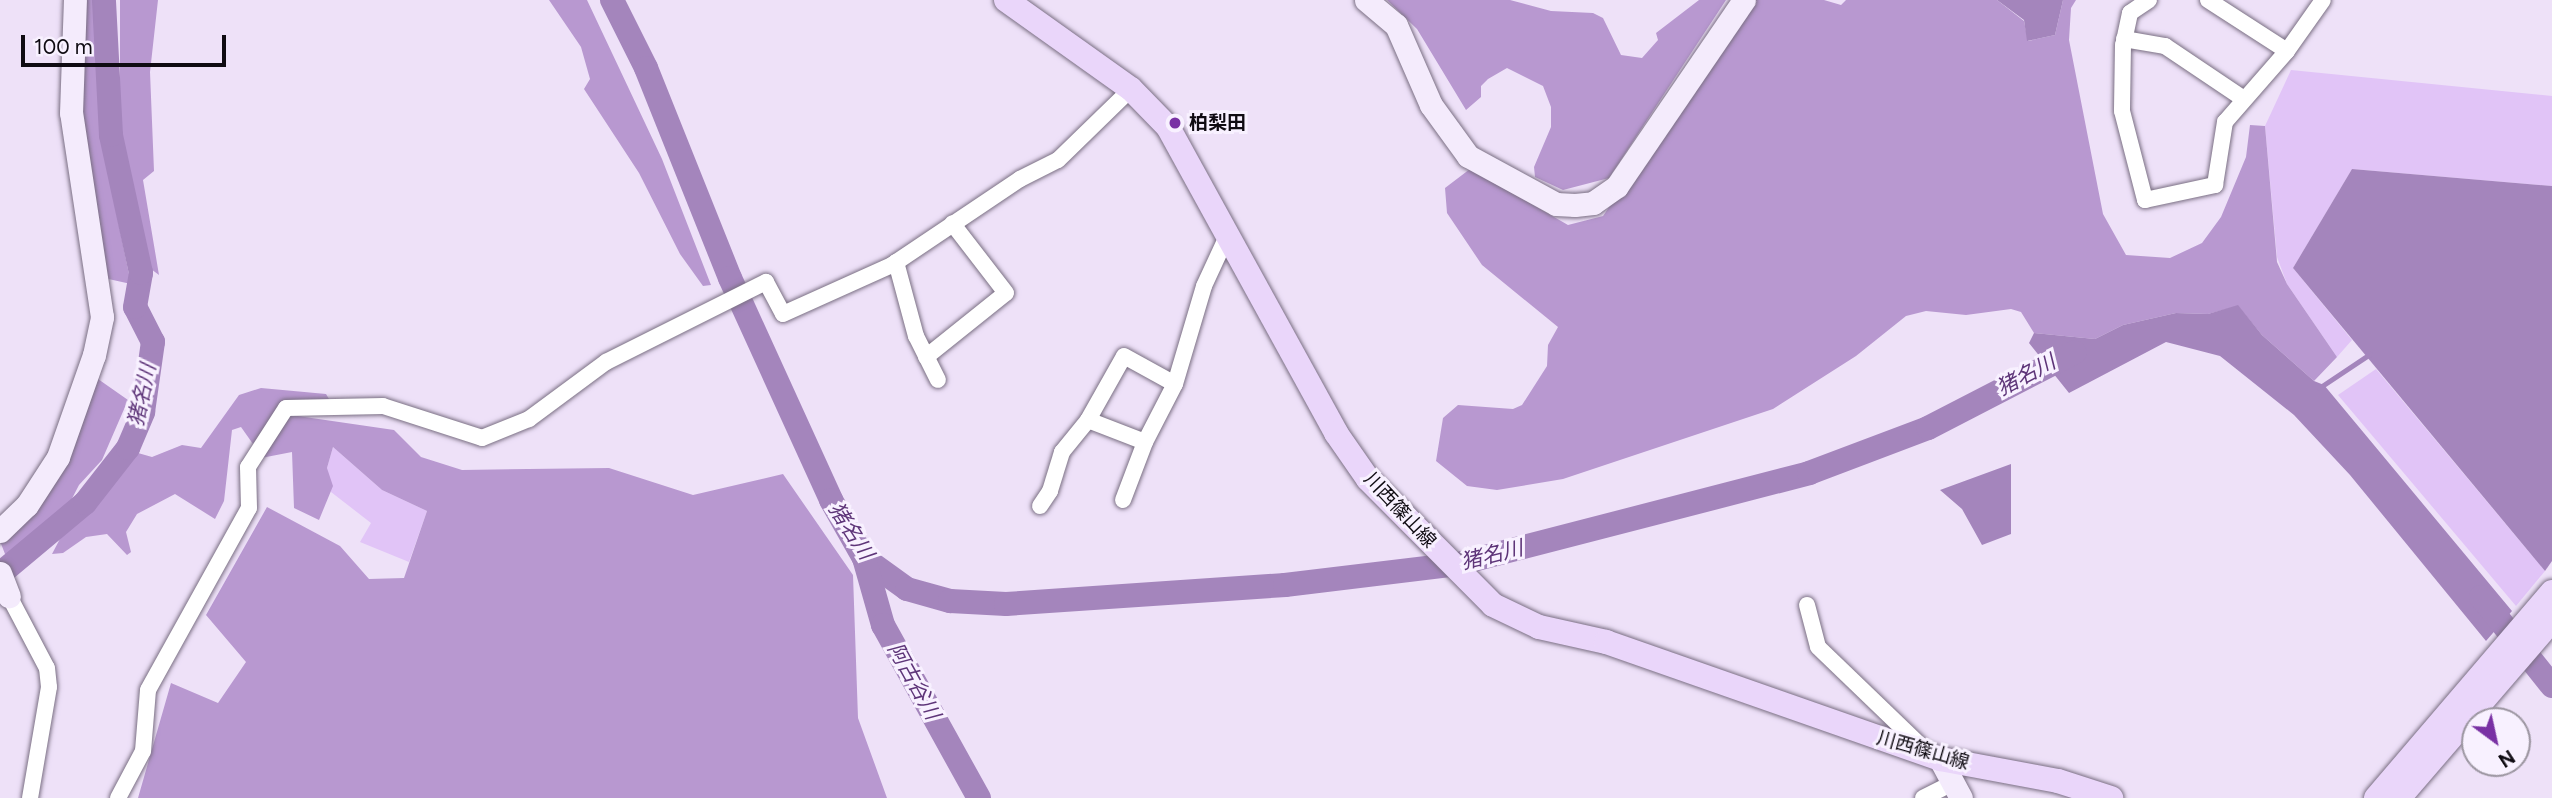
<!DOCTYPE html>
<meta charset="utf-8">
<style>
body{margin:0}
#map{position:relative;width:2552px;height:798px;overflow:hidden;background:#eee1f8;font-family:Figtree,"Noto Sans JP",sans-serif}
div>[style]{position:absolute}
.green>*{inset:0;background:#e1c4f7}
.forest>*{inset:0;background:#b898d0}
.water>*{inset:0;background:#a485bc}
.stream>*{height:4.5px;margin:-2.25px;padding:0 2.25px;transform-origin:2.25px;border-radius:2.25px;background:#a485bc}
.river>*{height:24px;margin:-12px;padding:0 12px;transform-origin:12px;border-radius:12px;background:#a485bc}
.roads{filter:drop-shadow(0 0 2px #7a6f83) drop-shadow(0 0 2px #7a6f83)}
.street>*{height:16px;margin:-8px;padding:0 8px;transform-origin:8px;border-radius:8px;background:#fff}
.secondary>*{height:23px;margin:-11.5px;padding:0 11.5px;transform-origin:11.5px;border-radius:11.5px;background:#f4ebfc}
.primary>*{height:24px;margin:-12px;padding:0 12px;transform-origin:12px;border-radius:12px;background:#ead6fa}
.dots>*{width:19px;height:19px;translate:-50% -50%;box-sizing:border-box;border:4px solid #f8f1ff;border-radius:50%}
span{translate:-50% -50%;white-space:nowrap;text-align:center;line-height:1.15;-webkit-text-stroke:6px #f8f1ff;paint-order:stroke}
.poi-label{font-size:19px;color:#0f0b12;font-weight:700}
.left{translate:0 -50%;text-align:left}
.street-label{font-size:19px;color:#0f0b12}
.water-label{font-size:21px;color:#5e3579;font-style:italic}
.north{position:absolute;left:2461px;top:707px;width:70px;height:70px;box-sizing:border-box;background:#f8f1ff;border:2px solid #9b95a0;border-radius:50%;rotate:147deg;font-size:19px;font-weight:700;line-height:28px;text-align:center;color:#0f0b12}
.north::after{content:'';display:block;margin:auto;width:24px;height:32px;background:#7931a4;clip-path:polygon(50% 0,100% 100%,50% 72%,0 100%)}
.scale{position:absolute;left:21px;top:35px;width:205px;height:32px;box-sizing:border-box;border:4px solid #0f0b12;border-top:0;padding-left:9px;font-size:21px;line-height:24px;white-space:nowrap;color:#0f0b12;-webkit-text-stroke:5px #f8f1ff;paint-order:stroke}
</style>
<div id="map">
<div class="green">
<i style="clip-path:polygon(2291px 70px,2552px 96px,2552px 186px,2352px 169px,2293px 268px,2352px 340px,2337px 357px,2287px 284px,2277px 257px,2265px 126px)"></i>
<i style="clip-path:polygon(2376px 369px,2545px 571px,2516px 606px,2338px 395px)"></i>
<i style="clip-path:polygon(333px 447px,382px 490px,427px 511px,409px 562px,360px 542px,371px 523px,331px 492px,327px 468px)"></i>
</div>
<div class="forest">
<i style="clip-path:polygon(84px 0,97px 0,94px 23px,103px 148px,131px 284px,104px 278px,77px 127px)"></i>
<i style="clip-path:polygon(120px 0,158px 0,150px 72px,154px 171px,143px 180px,159px 275px,151px 269px,140px 230px,120px 139px)"></i>
<i style="clip-path:polygon(549px 0,587px 0,662px 159px,711px 285px,703px 286px,680px 254px,639px 173px,584px 89px,590px 79px,581px 47px)"></i>
<i style="clip-path:polygon(1387px 0,1510px 0,1551px 11px,1593px 13px,1603px 18px,1621px 55px,1642px 58px,1658px 40px,1656px 33px,1699px 0,1726px 0,1609px 178px,1563px 190px,1535px 177px,1534px 167px,1551px 127px,1551px 107px,1543px 86px,1507px 68px,1488px 79px,1481px 86px,1481px 97px,1466px 110px,1417px 29px)"></i>
<i style="clip-path:polygon(1752px 0,1824px 0,1841px 5px,1846px 0,1997px 0,2024px 21px,2028px 41px,2055px 35px,2063px 0,2076px 0,2071px 8px,2069px 40px,2103px 214px,2126px 255px,2170px 258px,2202px 243px,2221px 217px,2246px 157px,2250px 125px,2265px 126px,2277px 262px,2287px 284px,2337px 357px,2314px 381px,2262px 335px,2238px 306px,2208px 314px,2176px 313px,2123px 325px,2095px 339px,2034px 333px,2021px 312px,2011px 309px,1966px 315px,1926px 311px,1906px 316px,1856px 356px,1773px 409px,1563px 479px,1497px 490px,1467px 486px,1436px 461px,1443px 418px,1458px 405px,1513px 409px,1522px 405px,1547px 366px,1548px 345px,1558px 327px,1482px 265px,1447px 213px,1445px 188px,1470px 169px,1568px 225px,1603px 216px)"></i>
<i style="clip-path:polygon(98px 379px,128px 400px,102px 460px,79px 485px,62px 518px,14px 555px,5px 554px,0 541px,70px 454px)"></i>
<i style="clip-path:polygon(261px 388px,326px 394px,329px 399px,328px 404px,282px 403px,253px 444px,241px 427px,232px 430px,224px 501px,215px 519px,175px 494px,137px 514px,126px 532px,131px 552px,127px 555px,107px 534px,86px 537px,63px 553px,52px 554px,62px 535px,105px 494px,110px 475px,131px 451px,152px 457px,182px 445px,201px 448px,239px 395px)"></i>
<i style="clip-path:polygon(291px 415px,394px 430px,421px 457px,462px 470px,609px 468px,693px 495px,783px 474px,853px 575px,858px 718px,887px 798px,138px 798px,171px 683px,218px 703px,246px 662px,206px 615px,267px 507px,340px 546px,369px 579px,404px 578px,427px 511px,382px 490px,333px 447px,327px 468px,333px 486px,319px 520px,294px 508px,292px 452px,261px 458px)"></i>
</div>
<div class="water">
<i style="clip-path:polygon(1997px 0,2063px 0,2055px 35px,2027px 41px,2024px 20px)"></i>
<i style="clip-path:polygon(2352px 169px,2552px 186px,2552px 561px,2545px 571px,2293px 268px)"></i>
<i style="clip-path:polygon(2238px 305px,2262px 335px,2314px 381px,2324px 385px,2512px 611px,2486px 641px,2350px 475px,2294px 415px,2220px 356px,2166px 342px,2069px 393px,2029px 343px,2034px 333px,2095px 339px,2123px 325px,2176px 313px,2208px 314px)"></i>
<i style="clip-path:polygon(2011px 464px,2011px 534px,1982px 545px,1962px 509px,1940px 490px)"></i>
</div>
<div class="stream">
<i style="left:2319px;top:388px;width:61px;rotate:-33.7deg"></i>
</div>
<div class="river">
<i style="left:612px;top:0;width:76px;rotate:63.4deg"></i>
<i style="left:646px;top:68px;width:226px;rotate:68.2deg"></i>
<i style="left:730px;top:278px;width:244px;rotate:65.5deg"></i>
<i style="left:831px;top:500px;width:67px;rotate:60.4deg"></i>
<i style="left:864px;top:558px;width:53px;rotate:35.8deg"></i>
<i style="left:907px;top:589px;width:45px;rotate:15.6deg"></i>
<i style="left:950px;top:601px;width:56px;rotate:3.1deg"></i>
<i style="left:1006px;top:604px;width:280px;rotate:-3.9deg"></i>
<i style="left:1285px;top:585px;width:174px;rotate:-6.9deg"></i>
<i style="left:1458px;top:564px;width:363px;rotate:-14.5deg"></i>
<i style="left:1809px;top:473px;width:127px;rotate:-20.7deg"></i>
<i style="left:1928px;top:428px;width:165px;rotate:-27.3deg"></i>
<i style="left:864px;top:558px;width:70px;rotate:74.2deg"></i>
<i style="left:883px;top:625px;width:198px;rotate:61deg"></i>
<i style="left:0;top:574px;width:111px;rotate:-39.9deg"></i>
<i style="left:85px;top:503px;width:70px;rotate:-52deg"></i>
<i style="left:128px;top:448px;width:39px;rotate:-67deg"></i>
<i style="left:143px;top:412px;width:71px;rotate:-81.9deg"></i>
<i style="left:153px;top:342px;width:39px;rotate:-117deg"></i>
<i style="left:135px;top:307px;width:35px;rotate:-80deg"></i>
<i style="left:141px;top:273px;width:141px;rotate:-102.3deg"></i>
<i style="left:111px;top:135px;width:135px;rotate:-93deg"></i>
<i style="left:2481px;top:597px;width:114px;rotate:51.4deg"></i>
</div>
<div class="roads">
<div class="street">
<i style="left:2149px;top:0;width:23px;rotate:146deg"></i>
<i style="left:2130px;top:13px;width:33px;rotate:102deg"></i>
<i style="left:2123px;top:45px;width:66px;rotate:90.9deg"></i>
<i style="left:2122px;top:111px;width:92px;rotate:75.5deg"></i>
<i style="left:2145px;top:200px;width:72px;rotate:-12.1deg"></i>
<i style="left:2215px;top:185px;width:64px;rotate:-81deg"></i>
<i style="left:2225px;top:122px;width:94px;rotate:-48.9deg"></i>
<i style="left:2287px;top:51px;width:62px;rotate:-54.8deg"></i>
<i style="left:2208px;top:0;width:94px;rotate:32.8deg"></i>
<i style="left:2124px;top:39px;width:42px;rotate:9.7deg"></i>
<i style="left:2165px;top:46px;width:95px;rotate:33.9deg"></i>
<i style="left:896px;top:262px;width:77px;rotate:74.9deg"></i>
<i style="left:916px;top:336px;width:49px;rotate:63.4deg"></i>
<i style="left:926px;top:357px;width:102px;rotate:-38.7deg"></i>
<i style="left:1006px;top:293px;width:88px;rotate:-127.6deg"></i>
<i style="left:1088px;top:420px;width:61px;rotate:21.1deg"></i>
<i style="left:1123px;top:500px;width:62px;rotate:-69.2deg"></i>
<i style="left:1145px;top:442px;width:65px;rotate:-62.7deg"></i>
<i style="left:1175px;top:384px;width:102px;rotate:-73.5deg"></i>
<i style="left:1204px;top:286px;width:57px;rotate:-65.2deg"></i>
<i style="left:1040px;top:506px;width:18px;rotate:-56deg"></i>
<i style="left:1050px;top:491px;width:41px;rotate:-72.9deg"></i>
<i style="left:1062px;top:452px;width:41px;rotate:-50.9deg"></i>
<i style="left:1088px;top:420px;width:73px;rotate:-60.6deg"></i>
<i style="left:1124px;top:356px;width:58px;rotate:28.8deg"></i>
<i style="left:9px;top:596px;width:81px;rotate:62.2deg"></i>
<i style="left:47px;top:668px;width:19px;rotate:84deg"></i>
<i style="left:49px;top:687px;width:113px;rotate:99.7deg"></i>
<i style="left:1807px;top:605px;width:43px;rotate:75.3deg"></i>
<i style="left:1818px;top:647px;width:150px;rotate:43.9deg"></i>
<i style="left:118px;top:798px;width:53px;rotate:-62deg"></i>
<i style="left:143px;top:751px;width:61px;rotate:-85.3deg"></i>
<i style="left:148px;top:690px;width:208px;rotate:-61deg"></i>
<i style="left:249px;top:508px;width:41px;rotate:-91.4deg"></i>
<i style="left:248px;top:467px;width:70px;rotate:-57.2deg"></i>
<i style="left:286px;top:408px;width:97px;rotate:-1.2deg"></i>
<i style="left:383px;top:406px;width:104px;rotate:17.9deg"></i>
<i style="left:482px;top:438px;width:51px;rotate:-22deg"></i>
<i style="left:529px;top:419px;width:96px;rotate:-36.5deg"></i>
<i style="left:606px;top:362px;width:179px;rotate:-26.6deg"></i>
<i style="left:766px;top:282px;width:36px;rotate:62deg"></i>
<i style="left:783px;top:314px;width:120px;rotate:-24.2deg"></i>
<i style="left:892px;top:265px;width:154px;rotate:-33.9deg"></i>
<i style="left:1020px;top:179px;width:42px;rotate:-26.6deg"></i>
<i style="left:1058px;top:160px;width:102px;rotate:-44.2deg"></i>
<i style="left:1923px;top:798px;width:33px;rotate:-27deg"></i>
</div>
<div class="secondary">
<i style="left:1366px;top:0;width:39px;rotate:40deg"></i>
<i style="left:1396px;top:25px;width:87px;rotate:66.4deg"></i>
<i style="left:1431px;top:105px;width:63px;rotate:54deg"></i>
<i style="left:1468px;top:156px;width:100px;rotate:28.6deg"></i>
<i style="left:1556px;top:204px;width:19px;rotate:3deg"></i>
<i style="left:1575px;top:205px;width:18px;rotate:-6deg"></i>
<i style="left:1593px;top:203px;width:29px;rotate:-35deg"></i>
<i style="left:1617px;top:186px;width:225px;rotate:-55.7deg"></i>
<i style="left:0;top:531px;width:37px;rotate:-44deg"></i>
<i style="left:27px;top:505px;width:57px;rotate:-57.1deg"></i>
<i style="left:58px;top:457px;width:108px;rotate:-70.6deg"></i>
<i style="left:94px;top:355px;width:39px;rotate:-78deg"></i>
<i style="left:102px;top:317px;width:206px;rotate:-98.6deg"></i>
<i style="left:71px;top:113px;width:113px;rotate:-88deg"></i>
<i style="left:0;top:573px;width:25px;rotate:69deg"></i>
<i style="left:1940px;top:759px;width:44px;rotate:61.7deg"></i>
</div>
<div class="primary">
<i style="left:1006px;top:0;width:153px;rotate:35.5deg"></i>
<i style="left:1131px;top:89px;width:53px;rotate:45.8deg"></i>
<i style="left:1168px;top:127px;width:349px;rotate:61.2deg"></i>
<i style="left:1336px;top:433px;width:56px;rotate:55.2deg"></i>
<i style="left:1368px;top:479px;width:177px;rotate:45.2deg"></i>
<i style="left:1493px;top:605px;width:51px;rotate:25.6deg"></i>
<i style="left:1539px;top:627px;width:69px;rotate:12.6deg"></i>
<i style="left:1606px;top:642px;width:354px;rotate:19.3deg"></i>
<i style="left:1940px;top:759px;width:120px;rotate:10.6deg"></i>
<i style="left:2058px;top:781px;width:56px;rotate:17.8deg"></i>
<i style="left:2376px;top:798px;width:271px;rotate:-49.5deg"></i>
<i style="left:2399px;top:798px;width:235px;rotate:-49.3deg"></i>
</div>
</div>
<div class="dots">
<i style="left:1175px;top:123px;background:#7931a4"></i>
</div>
<div class="poi-label">
<span class="left" style="left:1189px;top:123px">柏梨田</span>
</div>
<div class="street-label">
<span style="left:1400px;top:510px;rotate:47deg">川西篠山線</span>
<span style="left:1923px;top:750px;rotate:16deg">川西篠山線</span>
</div>
<div class="water-label">
<span style="left:2026px;top:375px;rotate:-28deg">猪名川</span>
<span style="left:142px;top:395px;rotate:-78deg">猪名川</span>
<span style="left:851px;top:531px;rotate:57deg">猪名川</span>
<span style="left:1492px;top:555px;rotate:-14deg">猪名川</span>
<span style="left:914px;top:681px;rotate:61deg">阿古谷川</span>
</div>
<div class="north">N</div>
<div class="scale">100 m</div>
</div>
